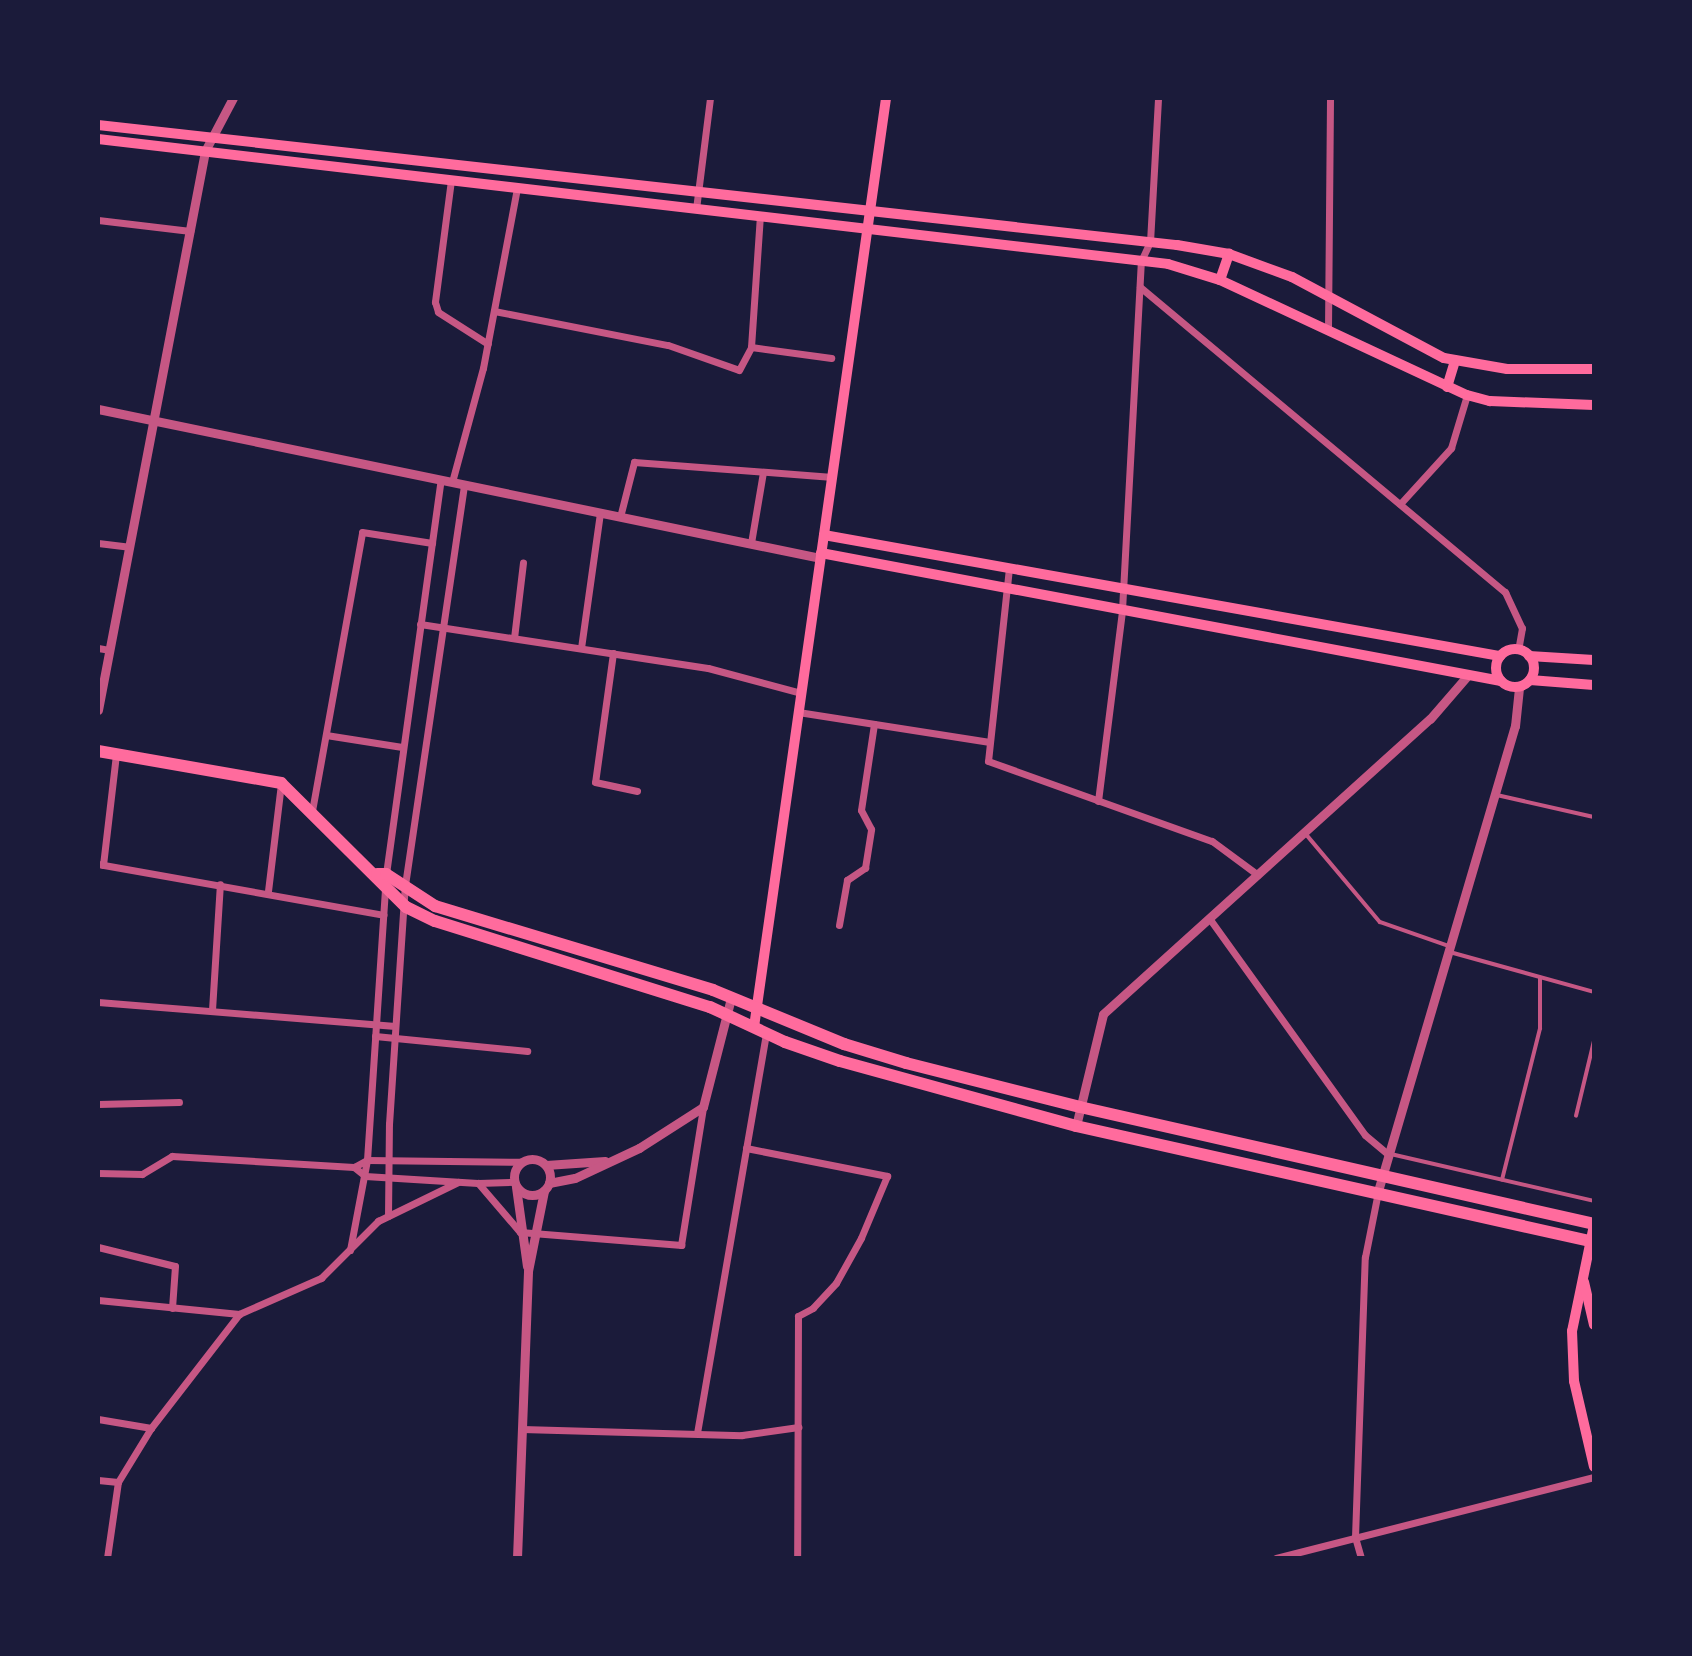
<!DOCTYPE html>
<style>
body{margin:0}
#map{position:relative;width:1692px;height:1656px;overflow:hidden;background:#1b1b3a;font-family:Roboto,sans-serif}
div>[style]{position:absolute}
.service>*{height:3.5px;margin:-1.75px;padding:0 1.75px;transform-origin:1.75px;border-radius:1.75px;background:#c65784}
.minor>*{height:7px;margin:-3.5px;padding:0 3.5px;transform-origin:3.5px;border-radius:3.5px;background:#c65784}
.tertiary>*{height:9px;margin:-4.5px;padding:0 4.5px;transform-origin:4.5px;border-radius:4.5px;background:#c65784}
.tertiary>.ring{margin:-4.5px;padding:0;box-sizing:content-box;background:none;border:9px solid #c65784;border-radius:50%}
.secondary>*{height:10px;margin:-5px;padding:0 5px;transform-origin:5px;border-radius:5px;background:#ff6b9d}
.secondary>.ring{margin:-5px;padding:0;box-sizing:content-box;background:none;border:10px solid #ff6b9d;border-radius:50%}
.primary>*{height:12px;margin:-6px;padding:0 6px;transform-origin:6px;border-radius:6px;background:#ff6b9d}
span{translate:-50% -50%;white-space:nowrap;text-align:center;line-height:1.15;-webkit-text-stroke:5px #1b1b3a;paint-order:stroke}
.frame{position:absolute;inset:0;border:100px solid #1b1b3a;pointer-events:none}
</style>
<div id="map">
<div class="service">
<i style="left:1497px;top:795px;width:99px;rotate:12.8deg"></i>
<i style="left:1306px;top:834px;width:115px;rotate:49.9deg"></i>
<i style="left:1380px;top:922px;width:73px;rotate:19.2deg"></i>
<i style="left:1450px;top:952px;width:149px;rotate:15.5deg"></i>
<i style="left:1576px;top:1116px;width:77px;rotate:-76.5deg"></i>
<i style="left:1391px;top:1154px;width:208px;rotate:13deg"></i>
<i style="left:1502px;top:1180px;width:156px;rotate:-75.9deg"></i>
<i style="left:1540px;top:1029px;width:51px;rotate:-90deg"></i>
</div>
<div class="minor">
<i style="left:451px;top:180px;width:123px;rotate:97.5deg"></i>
<i style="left:435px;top:302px;width:10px;rotate:73deg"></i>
<i style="left:438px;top:312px;width:59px;rotate:32.6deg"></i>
<i style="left:696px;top:209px;width:112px;rotate:-82.8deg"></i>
<i style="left:98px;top:220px;width:93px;rotate:6.8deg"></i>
<i style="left:1140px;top:287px;width:476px;rotate:39.9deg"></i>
<i style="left:1505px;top:592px;width:40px;rotate:65deg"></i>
<i style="left:1522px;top:628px;width:22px;rotate:100deg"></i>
<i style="left:494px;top:311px;width:177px;rotate:11.1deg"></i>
<i style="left:668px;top:345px;width:75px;rotate:19.4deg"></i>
<i style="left:739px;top:370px;width:26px;rotate:-62deg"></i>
<i style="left:751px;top:347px;width:131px;rotate:-86.1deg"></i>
<i style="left:1328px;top:329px;width:231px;rotate:-89.5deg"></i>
<i style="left:751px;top:347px;width:81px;rotate:7.8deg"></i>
<i style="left:452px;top:482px;width:118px;rotate:-74.8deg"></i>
<i style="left:483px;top:368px;width:183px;rotate:-79.3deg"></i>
<i style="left:1400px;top:504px;width:76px;rotate:-47.7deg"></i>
<i style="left:1451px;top:448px;width:55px;rotate:-73.2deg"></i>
<i style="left:620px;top:517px;width:57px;rotate:-75.7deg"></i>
<i style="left:634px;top:462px;width:199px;rotate:4.3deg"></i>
<i style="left:98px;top:543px;width:31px;rotate:7deg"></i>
<i style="left:751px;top:543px;width:72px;rotate:-80.4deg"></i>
<i style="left:1009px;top:568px;width:194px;rotate:96.2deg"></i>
<i style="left:988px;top:761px;width:238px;rotate:19.7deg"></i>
<i style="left:1212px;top:841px;width:57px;rotate:36.5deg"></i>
<i style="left:420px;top:624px;width:291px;rotate:8.7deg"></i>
<i style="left:708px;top:668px;width:96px;rotate:15deg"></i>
<i style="left:514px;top:638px;width:76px;rotate:-83.2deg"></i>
<i style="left:98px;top:648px;width:11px;rotate:10deg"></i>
<i style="left:581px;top:648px;width:137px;rotate:-82deg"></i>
<i style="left:613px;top:653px;width:130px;rotate:97.9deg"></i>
<i style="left:595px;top:782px;width:43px;rotate:12.1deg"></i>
<i style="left:798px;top:712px;width:194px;rotate:8.9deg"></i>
<i style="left:326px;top:735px;width:77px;rotate:9deg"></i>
<i style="left:1098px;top:801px;width:193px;rotate:-82.8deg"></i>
<i style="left:1122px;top:610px;width:350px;rotate:-86.9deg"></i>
<i style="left:1141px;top:261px;width:21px;rotate:-65deg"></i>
<i style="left:1150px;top:242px;width:144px;rotate:-86.8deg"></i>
<i style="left:312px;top:811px;width:283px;rotate:-79.8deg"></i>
<i style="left:362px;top:532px;width:71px;rotate:8.9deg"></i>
<i style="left:98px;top:864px;width:290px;rotate:10.1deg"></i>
<i style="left:103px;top:865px;width:111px;rotate:-83.3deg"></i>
<i style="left:268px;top:891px;width:108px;rotate:-83.1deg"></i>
<i style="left:1209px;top:918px;width:267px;rotate:54.3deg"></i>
<i style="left:1365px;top:1135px;width:30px;rotate:40deg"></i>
<i style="left:839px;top:925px;width:46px;rotate:-79.9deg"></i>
<i style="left:847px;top:880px;width:22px;rotate:-34deg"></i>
<i style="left:865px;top:868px;width:39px;rotate:-81deg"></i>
<i style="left:871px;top:829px;width:21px;rotate:-118deg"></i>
<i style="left:861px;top:810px;width:87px;rotate:-81.4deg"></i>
<i style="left:98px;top:1002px;width:298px;rotate:4.6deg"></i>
<i style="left:212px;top:1010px;width:126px;rotate:-86.4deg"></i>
<i style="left:375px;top:1036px;width:153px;rotate:5.6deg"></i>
<i style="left:98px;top:1104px;width:81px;rotate:-1.4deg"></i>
<i style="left:746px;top:1148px;width:144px;rotate:11.2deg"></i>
<i style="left:887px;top:1176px;width:67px;rotate:112.8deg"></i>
<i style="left:861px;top:1238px;width:51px;rotate:119.1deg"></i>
<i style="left:836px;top:1283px;width:34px;rotate:133deg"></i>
<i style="left:813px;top:1308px;width:17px;rotate:152deg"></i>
<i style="left:798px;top:1316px;width:242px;rotate:90.2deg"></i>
<i style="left:354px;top:1167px;width:14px;rotate:39deg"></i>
<i style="left:365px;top:1176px;width:113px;rotate:3.5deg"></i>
<i style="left:478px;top:1183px;width:65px;rotate:49.4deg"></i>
<i style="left:520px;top:1232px;width:162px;rotate:4.6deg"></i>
<i style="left:681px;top:1245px;width:140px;rotate:-80.9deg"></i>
<i style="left:98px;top:1173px;width:44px;rotate:1.3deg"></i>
<i style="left:142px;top:1174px;width:35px;rotate:-31deg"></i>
<i style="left:172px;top:1156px;width:182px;rotate:3.5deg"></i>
<i style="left:354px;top:1167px;width:15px;rotate:-28deg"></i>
<i style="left:367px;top:1160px;width:153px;rotate:0.7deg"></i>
<i style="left:478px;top:1183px;width:36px;rotate:-2deg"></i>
<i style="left:388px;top:1216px;width:92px;rotate:-89.4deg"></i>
<i style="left:389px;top:1124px;width:240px;rotate:-86.2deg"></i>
<i style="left:405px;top:885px;width:405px;rotate:-81.6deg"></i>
<i style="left:98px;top:1247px;width:79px;rotate:13.9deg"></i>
<i style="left:175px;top:1266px;width:42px;rotate:94.1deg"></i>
<i style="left:350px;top:1250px;width:92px;rotate:-79.3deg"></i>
<i style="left:367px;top:1160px;width:287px;rotate:-86.2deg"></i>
<i style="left:386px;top:874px;width:398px;rotate:-82.1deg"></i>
<i style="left:98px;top:1300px;width:142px;rotate:5.7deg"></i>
<i style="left:98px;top:1419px;width:54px;rotate:9.6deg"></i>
<i style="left:522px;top:1429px;width:220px;rotate:1.6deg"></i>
<i style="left:742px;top:1435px;width:57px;rotate:-8.1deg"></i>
<i style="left:697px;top:1433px;width:406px;rotate:-80.2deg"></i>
<i style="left:98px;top:1480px;width:20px;rotate:6deg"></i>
<i style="left:107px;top:1558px;width:77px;rotate:-81.8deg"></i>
<i style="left:118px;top:1482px;width:63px;rotate:-58.6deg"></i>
<i style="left:151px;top:1428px;width:144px;rotate:-52.3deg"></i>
<i style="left:239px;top:1314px;width:90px;rotate:-23.7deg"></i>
<i style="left:321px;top:1278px;width:81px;rotate:-45deg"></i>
<i style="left:378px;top:1221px;width:89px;rotate:-26deg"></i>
<i style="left:1276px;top:1558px;width:328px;rotate:-14.3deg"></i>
<i style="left:1361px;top:1558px;width:22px;rotate:-106deg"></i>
<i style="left:1355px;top:1537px;width:280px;rotate:-88deg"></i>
<i style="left:1365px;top:1257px;width:66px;rotate:-78.7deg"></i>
</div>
<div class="tertiary">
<i style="left:98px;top:409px;width:737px;rotate:11.66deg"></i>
<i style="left:98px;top:710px;width:569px;rotate:-79.16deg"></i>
<i style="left:205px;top:151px;width:60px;rotate:-62.2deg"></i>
<i style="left:1076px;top:1126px;width:115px;rotate:-76.4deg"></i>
<i style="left:1103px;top:1014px;width:440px;rotate:-42.1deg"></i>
<i style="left:1430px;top:719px;width:58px;rotate:-49.2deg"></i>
<i class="ring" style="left:514px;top:1159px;width:27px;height:27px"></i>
<i style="left:546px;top:1165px;width:59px;rotate:-3.9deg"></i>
<i style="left:549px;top:1183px;width:26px;rotate:-11deg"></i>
<i style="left:575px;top:1178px;width:71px;rotate:-25.1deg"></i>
<i style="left:639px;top:1148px;width:76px;rotate:-32.6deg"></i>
<i style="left:703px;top:1107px;width:113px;rotate:-75.6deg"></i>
<i style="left:516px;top:1187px;width:80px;rotate:82.1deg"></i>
<i style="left:1378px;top:1191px;width:485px;rotate:-73.6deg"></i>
<i style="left:1515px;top:726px;width:39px;rotate:-84deg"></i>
<i style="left:517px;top:1558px;width:287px;rotate:-87.8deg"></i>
<i style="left:528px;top:1271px;width:82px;rotate:-78.7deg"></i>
</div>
<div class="secondary">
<i style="left:98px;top:125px;width:1086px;rotate:6.35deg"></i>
<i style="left:1177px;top:245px;width:53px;rotate:9.8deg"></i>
<i style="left:1229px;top:254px;width:67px;rotate:20.1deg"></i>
<i style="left:1292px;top:277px;width:172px;rotate:28.1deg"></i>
<i style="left:1444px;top:358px;width:64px;rotate:9.9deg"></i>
<i style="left:1507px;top:369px;width:87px"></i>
<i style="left:98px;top:139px;width:1077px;rotate:6.66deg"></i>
<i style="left:1168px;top:264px;width:54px;rotate:17.1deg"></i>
<i style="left:1220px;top:280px;width:272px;rotate:25deg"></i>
<i style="left:1467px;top:395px;width:24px;rotate:15deg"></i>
<i style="left:1490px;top:401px;width:104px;rotate:2.2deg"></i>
<i style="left:1220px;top:280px;width:28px;rotate:-71deg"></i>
<i style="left:1447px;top:387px;width:28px;rotate:-73deg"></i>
<i style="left:824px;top:535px;width:687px;rotate:10.15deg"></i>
<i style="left:821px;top:553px;width:692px;rotate:10.66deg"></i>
<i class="ring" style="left:1496px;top:649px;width:28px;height:28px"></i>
<i style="left:1529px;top:656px;width:65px;rotate:3.5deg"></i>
<i style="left:1530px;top:680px;width:64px;rotate:4.5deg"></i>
<i style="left:754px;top:1027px;width:938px;rotate:-81.91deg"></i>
<i style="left:1594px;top:1225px;width:108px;rotate:101.7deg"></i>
<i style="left:1572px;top:1331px;width:50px;rotate:87.7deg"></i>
<i style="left:1574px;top:1381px;width:88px;rotate:76.9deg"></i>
<i style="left:1584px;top:1282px;width:44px;rotate:76.9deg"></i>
</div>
<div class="primary">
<i style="left:98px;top:751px;width:186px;rotate:9.9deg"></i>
<i style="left:281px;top:783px;width:176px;rotate:44.8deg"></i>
<i style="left:406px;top:907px;width:32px;rotate:26deg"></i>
<i style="left:435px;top:921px;width:288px;rotate:17.4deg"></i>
<i style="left:710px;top:1007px;width:83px;rotate:25deg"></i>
<i style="left:785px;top:1042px;width:58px;rotate:19.1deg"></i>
<i style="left:840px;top:1061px;width:245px;rotate:15.4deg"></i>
<i style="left:1076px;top:1126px;width:531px;rotate:12.62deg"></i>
<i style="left:377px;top:874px;width:9px"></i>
<i style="left:386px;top:874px;width:59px;rotate:33.1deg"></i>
<i style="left:435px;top:906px;width:290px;rotate:16.8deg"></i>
<i style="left:713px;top:990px;width:142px;rotate:22.4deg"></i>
<i style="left:844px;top:1044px;width:65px;rotate:17deg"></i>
<i style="left:906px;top:1063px;width:179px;rotate:14.2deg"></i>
<i style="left:1080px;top:1107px;width:527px;rotate:12.82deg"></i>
</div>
<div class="frame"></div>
</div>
